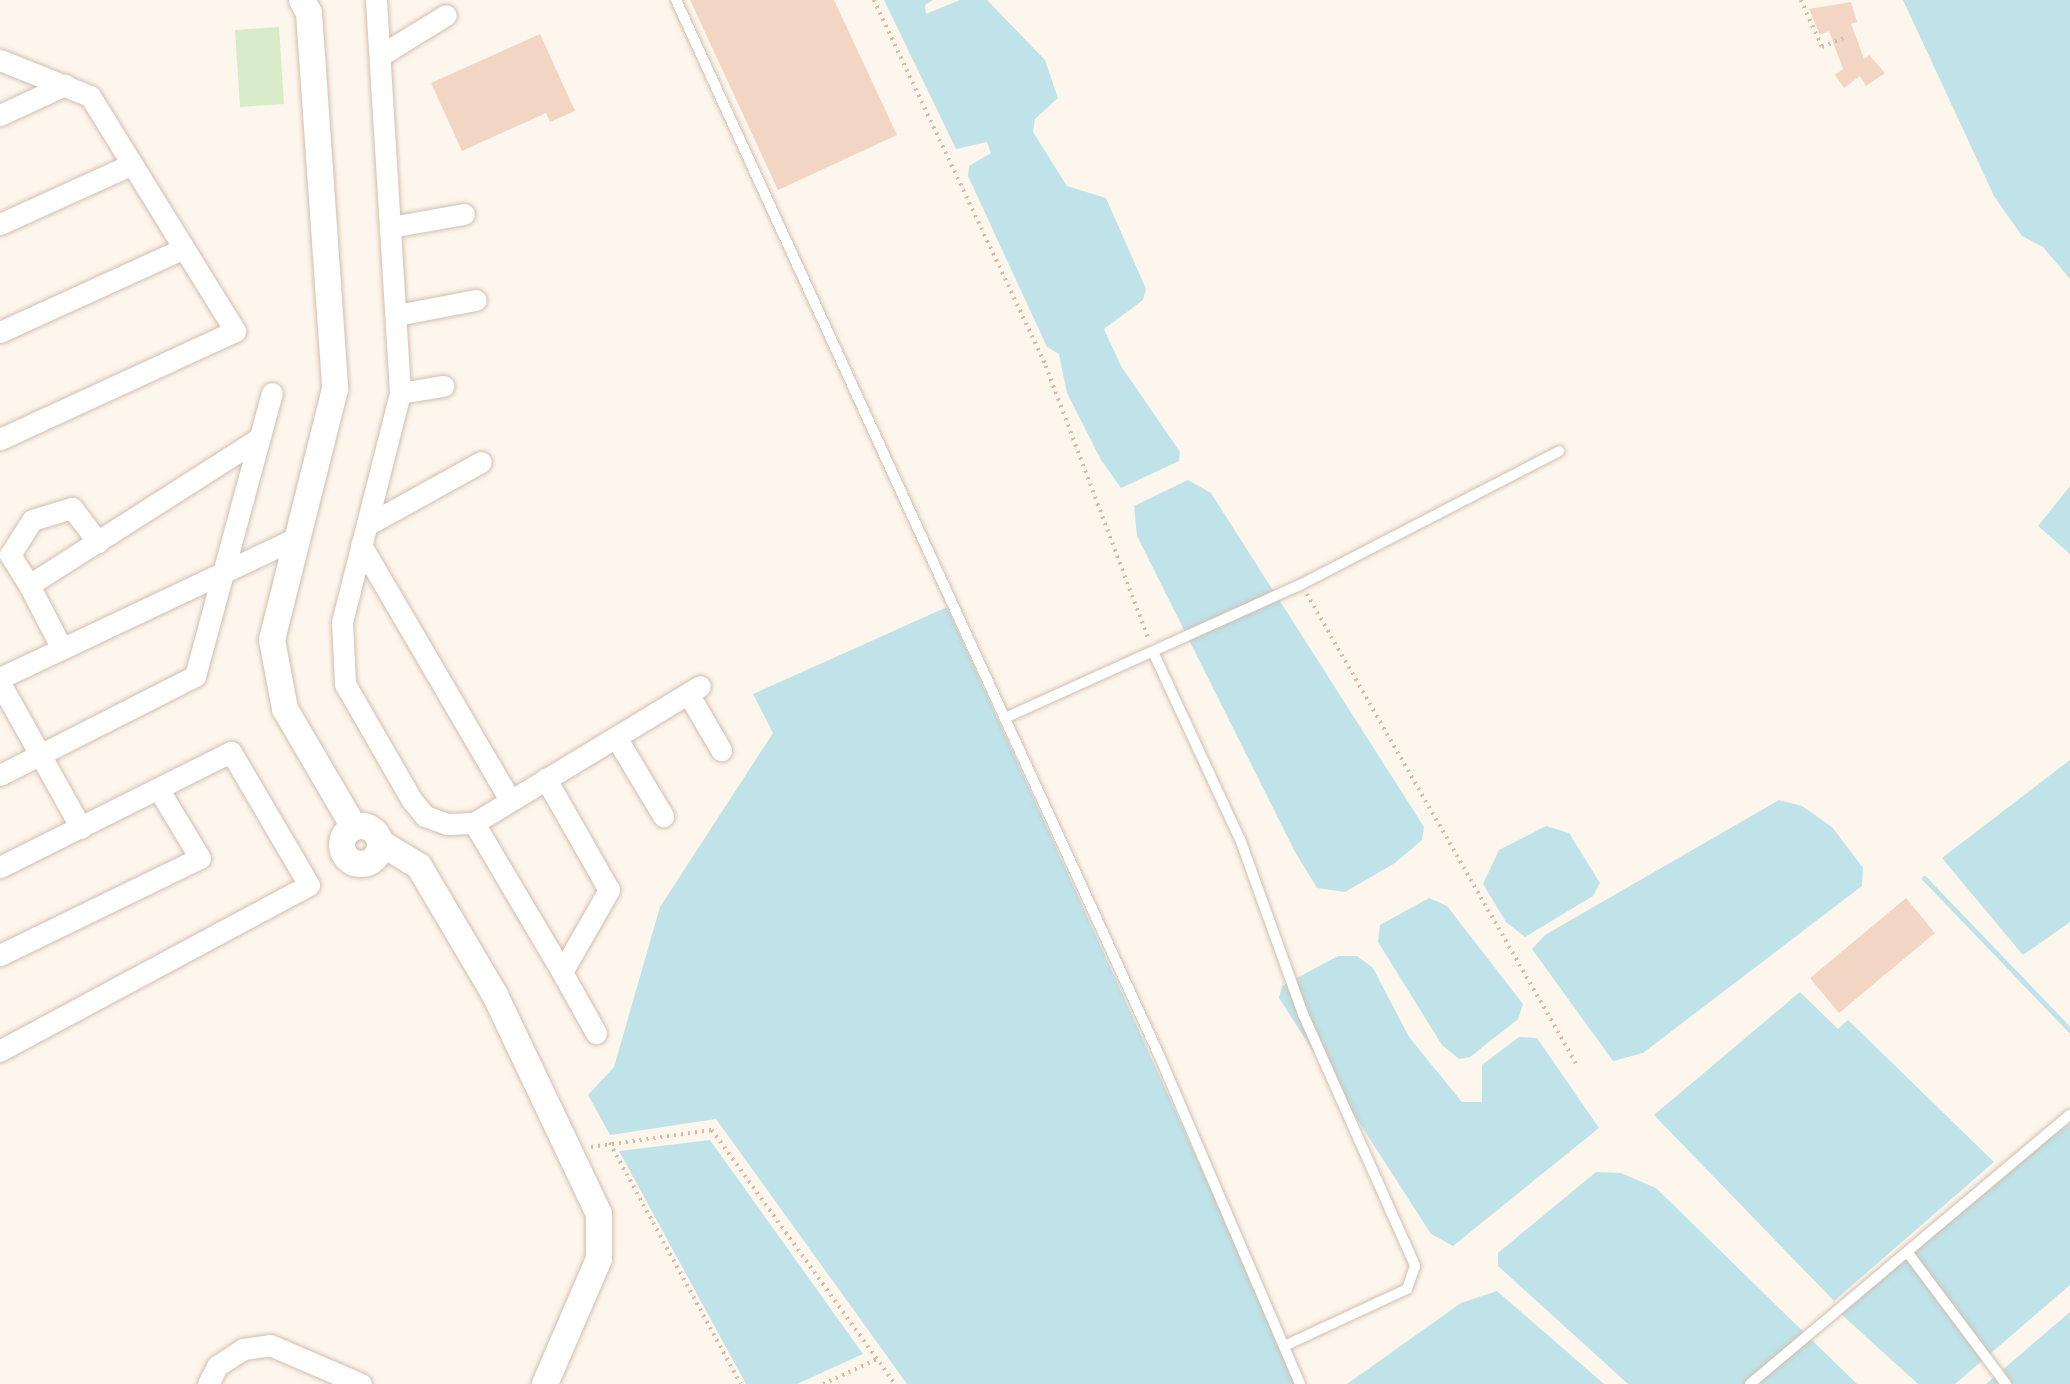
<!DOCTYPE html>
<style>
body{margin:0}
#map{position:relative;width:2070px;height:1384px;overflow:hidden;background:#fdf6ec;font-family:"Work Sans",sans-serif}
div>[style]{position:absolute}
.green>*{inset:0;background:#d8ecc9}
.water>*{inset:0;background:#bfe3e8}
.stream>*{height:5px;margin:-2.5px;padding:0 2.5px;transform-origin:2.5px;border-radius:2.5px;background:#bfe3e8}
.building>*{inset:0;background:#f3d5c3}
.path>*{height:3.5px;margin-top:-1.75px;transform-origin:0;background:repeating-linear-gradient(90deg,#d9b8a5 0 2px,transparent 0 7px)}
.roads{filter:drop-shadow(0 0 2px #d1beb0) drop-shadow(0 0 2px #d1beb0)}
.service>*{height:10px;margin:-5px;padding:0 5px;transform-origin:5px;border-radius:5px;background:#fff}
.minor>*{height:21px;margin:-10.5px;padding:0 10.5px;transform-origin:10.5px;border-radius:10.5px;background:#fff}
.tertiary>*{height:26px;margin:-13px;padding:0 13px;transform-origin:13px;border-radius:13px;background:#fff}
.tertiary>.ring{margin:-13px;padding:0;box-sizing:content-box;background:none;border:26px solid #fff;border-radius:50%}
span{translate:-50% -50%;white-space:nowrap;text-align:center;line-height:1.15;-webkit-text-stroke:7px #fffaf3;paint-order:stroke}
</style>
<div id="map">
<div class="green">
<i style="clip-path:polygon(279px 27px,284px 104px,240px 107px,235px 30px)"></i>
</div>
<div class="water">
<i style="clip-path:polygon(884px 0,933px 0,925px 5px,926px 14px,960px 0,987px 0,1045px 60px,1058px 98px,1035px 119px,1033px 132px,1067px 186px,1106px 198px,1146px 289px,1143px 300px,1104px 329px,1121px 366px,1180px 452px,1179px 461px,1121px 488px,1101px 460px,1067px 393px,1059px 354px,1047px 347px,968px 176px,969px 166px,991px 153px,987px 142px,956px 149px)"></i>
<i style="clip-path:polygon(1903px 0,2070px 0,2070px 279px,2043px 247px,2022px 236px,1994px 196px)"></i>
<i style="clip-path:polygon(1188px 480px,1211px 493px,1424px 827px,1422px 840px,1395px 863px,1345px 892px,1317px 888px,1295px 852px,1137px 536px,1134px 506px)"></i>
<i style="clip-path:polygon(2070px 486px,2070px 554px,2038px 526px)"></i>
<i style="clip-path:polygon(947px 607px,1299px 1384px,907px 1384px,716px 1119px,610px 1135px,588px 1095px,614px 1067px,660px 907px,773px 733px,753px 694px)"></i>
<i style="clip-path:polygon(2070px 760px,2070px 922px,2023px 955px,1942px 858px)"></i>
<i style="clip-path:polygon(1779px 800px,1802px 806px,1832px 827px,1863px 868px,1862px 886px,1643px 1053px,1613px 1061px,1532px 949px,1545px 935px)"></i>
<i style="clip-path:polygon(1546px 826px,1569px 833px,1600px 883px,1593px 896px,1525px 937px,1506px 922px,1483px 884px,1499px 850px)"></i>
<i style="clip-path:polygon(1429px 898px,1447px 906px,1523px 1004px,1518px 1019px,1470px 1057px,1459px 1059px,1442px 1045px,1378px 942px,1380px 925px)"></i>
<i style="clip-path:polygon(1338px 956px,1357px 956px,1373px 968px,1409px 1037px,1462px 1102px,1482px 1102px,1482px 1065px,1519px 1037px,1537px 1038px,1599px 1128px,1453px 1246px,1431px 1234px,1279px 998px,1282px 986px)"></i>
<i style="clip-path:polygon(1800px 992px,1838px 1029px,1848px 1020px,1994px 1162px,1834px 1301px,1654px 1115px)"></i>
<i style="clip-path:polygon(2070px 1124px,2070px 1285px,1955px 1384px,1918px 1384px,1841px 1314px,2009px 1166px)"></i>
<i style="clip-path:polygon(710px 1140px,863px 1354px,797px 1384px,746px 1384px,619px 1151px)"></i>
<i style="clip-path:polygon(1596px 1172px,1621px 1173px,1656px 1188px,1857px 1384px,1628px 1384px,1498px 1266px,1498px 1253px)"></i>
<i style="clip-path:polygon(1497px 1291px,1604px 1384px,1347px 1384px,1461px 1303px)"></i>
<i style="clip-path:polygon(2070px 1312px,2070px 1384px,1986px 1384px)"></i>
</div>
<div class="stream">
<i style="left:1924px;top:878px;width:211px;rotate:46.2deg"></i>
</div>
<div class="building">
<i style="clip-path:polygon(690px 0,834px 0,897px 135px,778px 190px)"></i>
<i style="clip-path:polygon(1851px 2px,1857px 22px,1851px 24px,1864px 59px,1869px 55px,1885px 73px,1866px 86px,1860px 76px,1844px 88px,1835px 75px,1843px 69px,1829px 31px,1820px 35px,1809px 9px)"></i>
<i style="clip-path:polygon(540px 34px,575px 111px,550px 122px,546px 113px,462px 151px,431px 83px)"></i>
<i style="clip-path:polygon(1906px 898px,1935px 933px,1839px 1013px,1810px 978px)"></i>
</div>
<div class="path">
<i style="left:874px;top:0;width:404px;rotate:64.8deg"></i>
<i style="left:1046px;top:366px;width:293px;rotate:69.4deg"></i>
<i style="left:1801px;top:0;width:51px;rotate:65.9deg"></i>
<i style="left:1822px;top:47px;width:28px;rotate:-23deg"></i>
<i style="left:1307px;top:594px;width:541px;rotate:60.16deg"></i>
<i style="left:610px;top:1143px;width:274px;rotate:61.5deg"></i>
<i style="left:591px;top:1147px;width:122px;rotate:-8deg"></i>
<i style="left:712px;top:1130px;width:313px;rotate:54.2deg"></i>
<i style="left:823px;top:1384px;width:60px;rotate:-24.8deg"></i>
</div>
<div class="roads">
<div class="service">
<i style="left:676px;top:0;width:1160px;rotate:65.4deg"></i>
<i style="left:1159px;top:1055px;width:358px;rotate:66.8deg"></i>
<i style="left:1153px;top:652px;width:206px;rotate:65.1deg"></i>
<i style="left:1240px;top:839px;width:186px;rotate:70.2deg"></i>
<i style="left:1303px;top:1014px;width:276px;rotate:66deg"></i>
<i style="left:1415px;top:1266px;width:24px;rotate:109deg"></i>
<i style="left:1407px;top:1289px;width:136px;rotate:155.1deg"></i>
<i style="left:1005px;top:718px;width:321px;rotate:-24.3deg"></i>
<i style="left:1298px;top:586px;width:294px;rotate:-27.3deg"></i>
<i style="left:1908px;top:1253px;width:164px;rotate:53.2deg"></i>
<i style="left:1750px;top:1384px;width:418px;rotate:-40.1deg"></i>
</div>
<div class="minor">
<i style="left:376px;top:0;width:394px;rotate:86.5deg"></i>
<i style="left:400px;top:393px;width:236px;rotate:104.2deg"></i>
<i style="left:342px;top:622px;width:62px;rotate:87.2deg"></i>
<i style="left:345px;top:684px;width:133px;rotate:60.1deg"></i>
<i style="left:411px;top:799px;width:22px;rotate:51deg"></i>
<i style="left:425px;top:816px;width:23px;rotate:20deg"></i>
<i style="left:447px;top:824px;width:27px;rotate:-2deg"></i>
<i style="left:474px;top:823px;width:264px;rotate:-31.2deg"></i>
<i style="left:381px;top:55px;width:76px;rotate:-31.6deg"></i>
<i style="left:0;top:60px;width:97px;rotate:21.8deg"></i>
<i style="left:90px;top:96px;width:276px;rotate:58.3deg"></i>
<i style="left:235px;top:331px;width:259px;rotate:155.3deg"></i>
<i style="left:0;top:115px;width:72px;rotate:-24.8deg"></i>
<i style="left:0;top:224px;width:145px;rotate:-24.4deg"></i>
<i style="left:391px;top:227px;width:74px;rotate:-10.1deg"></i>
<i style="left:397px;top:315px;width:80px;rotate:-10.8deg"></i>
<i style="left:0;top:332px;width:202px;rotate:-24.5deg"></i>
<i style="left:400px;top:393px;width:44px;rotate:-9.2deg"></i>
<i style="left:367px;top:525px;width:130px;rotate:-28.9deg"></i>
<i style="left:361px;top:545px;width:295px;rotate:59.7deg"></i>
<i style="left:29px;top:585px;width:36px;rotate:-122deg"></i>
<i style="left:10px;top:555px;width:41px;rotate:-57.8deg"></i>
<i style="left:32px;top:520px;width:42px;rotate:-16.7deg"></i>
<i style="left:72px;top:508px;width:43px;rotate:52.6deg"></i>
<i style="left:61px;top:647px;width:70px;rotate:-117.3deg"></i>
<i style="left:29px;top:585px;width:270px;rotate:-32.5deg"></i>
<i style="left:0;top:678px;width:327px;rotate:-25.3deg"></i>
<i style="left:0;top:683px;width:166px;rotate:60.8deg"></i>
<i style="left:689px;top:695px;width:64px;rotate:59.8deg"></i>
<i style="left:617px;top:739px;width:90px;rotate:59.1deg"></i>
<i style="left:0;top:775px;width:219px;rotate:-26.9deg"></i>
<i style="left:195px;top:676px;width:293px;rotate:-74.8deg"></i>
<i style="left:474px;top:823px;width:173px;rotate:59.4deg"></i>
<i style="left:562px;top:972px;width:95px;rotate:-60.2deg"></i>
<i style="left:609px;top:890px;width:128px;rotate:-119.6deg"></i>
<i style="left:0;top:867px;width:258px;rotate:-26.5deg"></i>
<i style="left:231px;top:752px;width:154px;rotate:59.6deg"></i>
<i style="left:309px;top:885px;width:351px;rotate:151.8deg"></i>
<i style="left:0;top:955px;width:222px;rotate:-25.9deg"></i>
<i style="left:200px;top:858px;width:79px;rotate:-121.1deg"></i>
<i style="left:562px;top:972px;width:70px;rotate:60.9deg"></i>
<i style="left:208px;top:1384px;width:20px;rotate:-63deg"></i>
<i style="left:217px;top:1366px;width:31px;rotate:-33deg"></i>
<i style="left:243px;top:1349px;width:27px;rotate:-8deg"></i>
<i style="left:270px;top:1345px;width:99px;rotate:23.2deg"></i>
</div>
<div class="tertiary">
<i style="left:302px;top:0;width:15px;rotate:62deg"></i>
<i style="left:309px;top:13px;width:377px;rotate:86deg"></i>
<i style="left:335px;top:389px;width:259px;rotate:104.1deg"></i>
<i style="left:272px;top:640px;width:70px;rotate:79.3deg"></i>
<i style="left:285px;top:709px;width:137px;rotate:59.7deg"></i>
<i class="ring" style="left:342px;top:826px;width:12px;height:12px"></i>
<i style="left:381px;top:843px;width:44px;rotate:31.2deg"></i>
<i style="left:419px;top:866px;width:150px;rotate:59.5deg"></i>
<i style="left:495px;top:995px;width:242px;rotate:64.6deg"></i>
<i style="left:599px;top:1214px;width:45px;rotate:90deg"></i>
<i style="left:599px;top:1259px;width:136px;rotate:113.4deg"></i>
</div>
</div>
</div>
